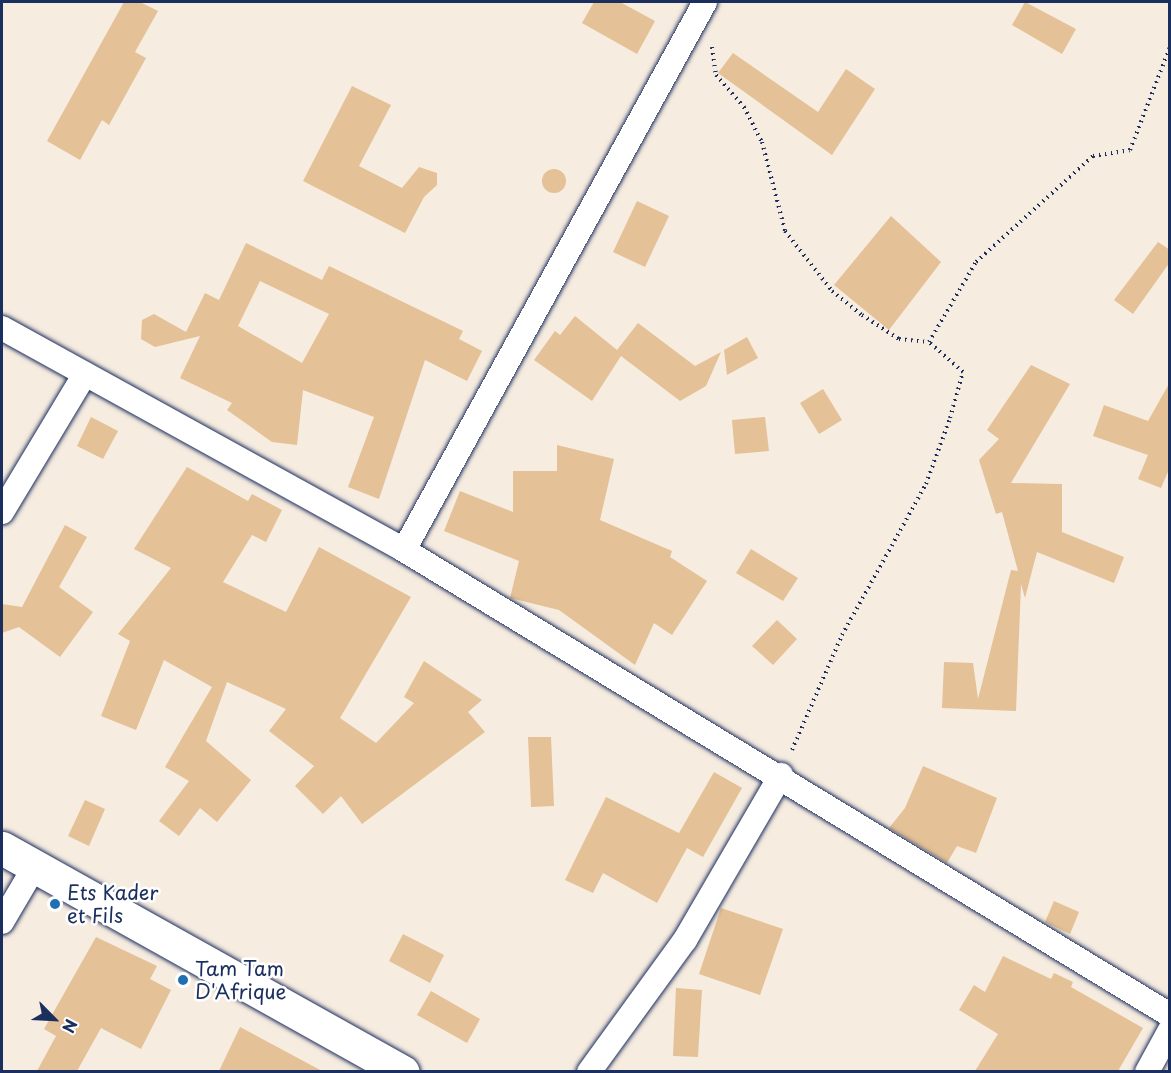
<!DOCTYPE html>
<style>
body{margin:0}
#map{position:relative;width:1171px;height:1073px;overflow:hidden;background:#f7ece0;font-family:"Playpen Sans",sans-serif}
div>[style]{position:absolute}
.building>*{inset:0;background:#e4c196}
.round{border-radius:50%}
.path>*{height:4px;margin-top:-2px;transform-origin:0;background:repeating-linear-gradient(90deg,#1b2f5e 0 1.5px,transparent 0 6px)}
.roads{filter:drop-shadow(0 0 2px #1b2f5e) drop-shadow(0 0 2px #1b2f5e)}
.minor>*{height:24px;margin:-12px;padding:0 12px;transform-origin:12px;border-radius:12px;background:#fff}
.primary>*{height:33px;margin:-16.5px;padding:0 16.5px;transform-origin:16.5px;border-radius:16.5px;background:#fff}
.dots>*{width:16px;height:16px;translate:-50% -50%;box-sizing:border-box;border:3px solid #fff;border-radius:50%}
span{translate:-50% -50%;white-space:nowrap;text-align:center;line-height:1.15;-webkit-text-stroke:5px #fff;paint-order:stroke}
.poi-label{font-size:20px;color:#1b2f5e}
.left{translate:0 -50%;text-align:left}
.frame{position:absolute;inset:0;border:3px solid #1b2f5e;pointer-events:none}
.north{position:absolute;left:24px;top:989px;width:60px;height:60px;-webkit-text-stroke:4px #fff;paint-order:stroke;rotate:114deg;font-size:16px;font-weight:700;line-height:24px;text-align:center;color:#1b2f5e}
.north::after{content:'';display:block;margin:auto;width:21px;height:27px;background:#1b2f5e;clip-path:polygon(50% 0,100% 100%,50% 72%,0 100%)}
</style>
<div id="map">
<div class="building">
<i style="clip-path:polygon(124px 2px,140px 2px,158px 11px,135px 52px,146px 58px,109px 125px,102px 120px,80px 160px,47px 141px)"></i>
<i style="clip-path:polygon(594px 2px,620px 2px,655px 21px,637px 54px,582px 23px)"></i>
<i style="clip-path:polygon(1025px 2px,1076px 29px,1062px 54px,1012px 25px)"></i>
<i style="clip-path:polygon(733px 53px,818px 112px,846px 69px,875px 89px,832px 155px,718px 73px)"></i>
<i style="clip-path:polygon(352px 86px,391px 105px,359px 166px,402px 188px,419px 167px,437px 173px,437px 185px,424px 197px,405px 233px,303px 181px)"></i>
<i class="round" style="left:542px;top:169px;width:24px;height:24px"></i>
<i style="clip-path:polygon(637px 201px,669px 216px,645px 267px,613px 252px)"></i>
<i style="clip-path:polygon(891px 216px,941px 262px,889px 330px,834px 285px)"></i>
<i style="clip-path:polygon(1158px 242px,1170px 250px,1170px 262px,1133px 314px,1114px 300px)"></i>
<i style="clip-path:polygon(evenodd,246px 243px,322px 280px,329px 266px,463px 331px,459px 339px,482px 351px,467px 381px,425px 360px,379px 499px,348px 487px,374px 417px,303px 390px,297px 445px,272px 442px,227px 410px,232px 403px,180px 378px,200px 336px,155px 347px,141px 339px,142px 320px,154px 314px,186px 332px,205px 293px,219px 300px,246px 243px,260px 281px,329px 314px,302px 363px,238px 326px,260px 281px)"></i>
<i style="clip-path:polygon(575px 316px,617px 350px,638px 323px,695px 366px,721px 352px,706px 386px,680px 401px,621px 356px,592px 401px,534px 360px,555px 331px,560px 335px)"></i>
<i style="clip-path:polygon(747px 337px,758px 358px,727px 375px,724px 350px)"></i>
<i style="clip-path:polygon(1031px 365px,1070px 384px,1011px 483px,1062px 484px,1062px 532px,1124px 557px,1114px 583px,1037px 552px,1025px 598px,1021px 584px,1016px 711px,942px 708px,944px 662px,973px 663px,978px 699px,1011px 570px,1018px 571px,1002px 512px,996px 514px,979px 460px,999px 439px,987px 430px)"></i>
<i style="clip-path:polygon(1170px 382px,1170px 467px,1161px 488px,1138px 479px,1148px 455px,1093px 436px,1104px 405px,1148px 421px)"></i>
<i style="clip-path:polygon(823px 389px,842px 420px,819px 434px,800px 403px)"></i>
<i style="clip-path:polygon(91px 417px,118px 431px,103px 459px,77px 446px)"></i>
<i style="clip-path:polygon(765px 417px,769px 451px,735px 454px,732px 420px)"></i>
<i style="clip-path:polygon(557px 445px,614px 459px,600px 520px,672px 551px,670px 557px,707px 581px,672px 635px,654px 623px,635px 665px,559px 610px,510px 598px,519px 561px,444px 531px,460px 491px,513px 512px,513px 471px,557px 471px)"></i>
<i style="clip-path:polygon(187px 467px,248px 501px,252px 494px,282px 510px,266px 542px,252px 535px,223px 582px,286px 612px,319px 547px,411px 597px,340px 718px,376px 743px,414px 703px,404px 697px,424px 661px,482px 700px,468px 712px,485px 732px,362px 824px,341px 796px,323px 814px,295px 786px,314px 766px,269px 731px,286px 709px,227px 682px,206px 741px,251px 780px,217px 822px,200px 808px,179px 836px,159px 821px,189px 781px,165px 767px,212px 687px,164px 660px,136px 730px,101px 716px,130px 641px,118px 634px,171px 568px,134px 549px)"></i>
<i style="clip-path:polygon(65px 525px,87px 537px,59px 587px,93px 612px,60px 657px,19px 627px,2px 633px,2px 604px,22px 607px)"></i>
<i style="clip-path:polygon(751px 549px,798px 578px,783px 601px,736px 573px)"></i>
<i style="clip-path:polygon(777px 620px,797px 639px,773px 665px,752px 646px)"></i>
<i style="clip-path:polygon(528px 737px,551px 737px,554px 806px,531px 807px)"></i>
<i style="clip-path:polygon(923px 766px,997px 798px,976px 853px,957px 846px,947px 863px,889px 828px,905px 808px)"></i>
<i style="clip-path:polygon(714px 772px,742px 788px,703px 857px,687px 848px,657px 903px,603px 873px,593px 893px,565px 880px,606px 797px,679px 833px)"></i>
<i style="clip-path:polygon(85px 800px,105px 809px,89px 846px,68px 836px)"></i>
<i style="clip-path:polygon(1054px 901px,1079px 912px,1070px 934px,1045px 922px)"></i>
<i style="clip-path:polygon(721px 908px,783px 929px,760px 995px,699px 974px)"></i>
<i style="clip-path:polygon(403px 934px,444px 955px,430px 983px,389px 961px)"></i>
<i style="clip-path:polygon(96px 937px,157px 966px,150px 979px,171px 990px,141px 1049px,101px 1028px,77px 1071px,37px 1071px,56px 1036px,44px 1029px)"></i>
<i style="clip-path:polygon(1003px 956px,1051px 979px,1054px 973px,1073px 982px,1071px 987px,1143px 1028px,1118px 1071px,975px 1071px,998px 1034px,959px 1010px,974px 985px,985px 992px)"></i>
<i style="clip-path:polygon(676px 988px,702px 990px,698px 1057px,673px 1056px)"></i>
<i style="clip-path:polygon(431px 991px,480px 1019px,467px 1043px,417px 1015px)"></i>
<i style="clip-path:polygon(240px 1027px,322px 1071px,219px 1071px)"></i>
</div>
<div class="path">
<i style="left:712px;top:47px;width:28px;rotate:82deg"></i>
<i style="left:716px;top:75px;width:43px;rotate:48.8deg"></i>
<i style="left:744px;top:107px;width:39px;rotate:63deg"></i>
<i style="left:762px;top:142px;width:92px;rotate:75.5deg"></i>
<i style="left:785px;top:231px;width:76px;rotate:51.9deg"></i>
<i style="left:832px;top:291px;width:38px;rotate:39deg"></i>
<i style="left:862px;top:315px;width:44px;rotate:33deg"></i>
<i style="left:899px;top:339px;width:30px;rotate:6deg"></i>
<i style="left:792px;top:750px;width:125px;rotate:-66.5deg"></i>
<i style="left:842px;top:635px;width:173px;rotate:-60.9deg"></i>
<i style="left:926px;top:484px;width:70px;rotate:-70deg"></i>
<i style="left:950px;top:418px;width:48px;rotate:-74.2deg"></i>
<i style="left:963px;top:372px;width:45px;rotate:-138.6deg"></i>
<i style="left:929px;top:342px;width:93px;rotate:-59.6deg"></i>
<i style="left:976px;top:262px;width:158px;rotate:-42.2deg"></i>
<i style="left:1093px;top:156px;width:37px;rotate:-9deg"></i>
<i style="left:1130px;top:150px;width:110px;rotate:-68.8deg"></i>
</div>
<div class="roads">
<div class="minor">
<i style="left:2px;top:328px;width:459px;rotate:28.9deg"></i>
<i style="left:404px;top:550px;width:896px;rotate:31.26deg"></i>
<i style="left:2px;top:512px;width:161px;rotate:-59deg"></i>
<i style="left:404px;top:550px;width:625px;rotate:-61.22deg"></i>
<i style="left:2px;top:922px;width:65px;rotate:-59.5deg"></i>
<i style="left:589px;top:1072px;width:163px;rotate:-54deg"></i>
<i style="left:685px;top:940px;width:191px;rotate:-59.8deg"></i>
<i style="left:1147px;top:1072px;width:48px;rotate:-61.3deg"></i>
</div>
<div class="primary">
<i style="left:2px;top:848px;width:459px;rotate:29.2deg"></i>
</div>
</div>
<div class="dots">
<i style="left:55px;top:904px;background:#1f6fb2"></i>
<i style="left:183px;top:980px;background:#1f6fb2"></i>
</div>
<div class="poi-label">
<span class="left" style="left:67px;top:904px">Ets Kader<br>et Fils</span>
<span class="left" style="left:195px;top:980px">Tam Tam<br>D'Afrique</span>
</div>
<div class="frame"></div>
<div class="north">N</div>
</div>
